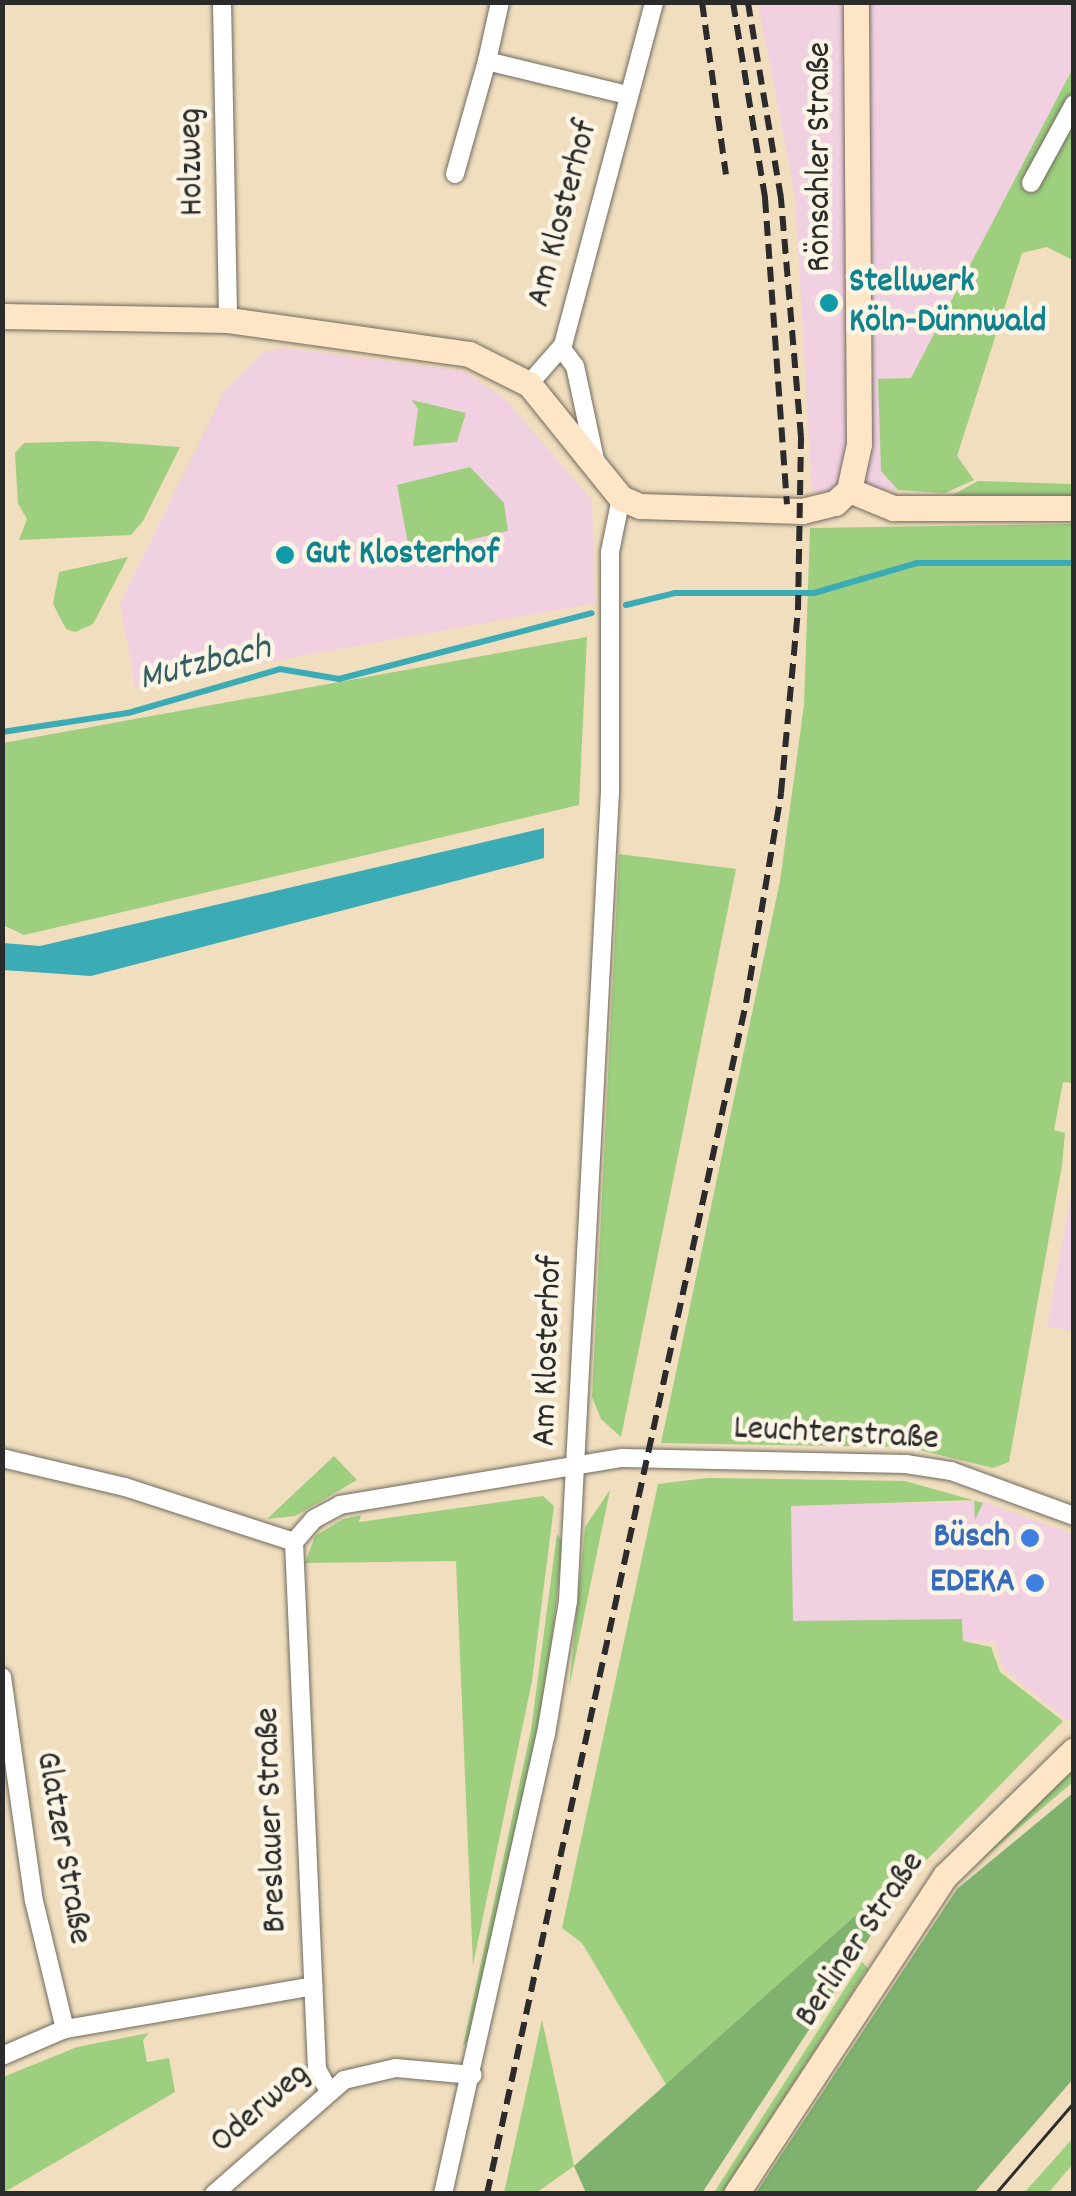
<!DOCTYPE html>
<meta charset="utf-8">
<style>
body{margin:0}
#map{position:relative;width:1076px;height:2196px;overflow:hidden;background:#f0debe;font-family:Dekko,sans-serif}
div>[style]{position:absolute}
.built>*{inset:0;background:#f1d0e2}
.green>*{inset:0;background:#9dcf7f}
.forest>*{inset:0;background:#7eb26e}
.water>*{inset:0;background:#3bacb6}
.stream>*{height:6px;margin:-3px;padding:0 3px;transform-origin:3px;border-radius:3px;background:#3bacb6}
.roads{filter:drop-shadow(0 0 2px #706a5e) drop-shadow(0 0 2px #706a5e)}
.minor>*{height:18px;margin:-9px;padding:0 9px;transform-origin:9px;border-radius:9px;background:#fff}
.secondary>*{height:25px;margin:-12.5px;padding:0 12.5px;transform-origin:12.5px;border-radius:12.5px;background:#fde5c5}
.tram>*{height:2.5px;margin:-1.25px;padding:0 1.25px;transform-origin:1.25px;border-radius:1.25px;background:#2b2b2b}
.rail>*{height:6px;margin-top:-3px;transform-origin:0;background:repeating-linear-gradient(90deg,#2b2b2b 0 15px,transparent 0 23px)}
.dots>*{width:28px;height:28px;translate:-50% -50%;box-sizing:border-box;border:5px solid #fcf5e5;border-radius:50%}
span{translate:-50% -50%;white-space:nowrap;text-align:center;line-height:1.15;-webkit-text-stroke:9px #fcf5e5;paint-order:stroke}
.street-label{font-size:35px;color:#2b2b2b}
.culture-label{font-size:35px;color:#0d838f;font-weight:700}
.left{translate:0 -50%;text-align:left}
.shop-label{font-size:35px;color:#366cbe;font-weight:700}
.right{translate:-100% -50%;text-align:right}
.water-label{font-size:38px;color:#315f63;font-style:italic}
.frame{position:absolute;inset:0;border:5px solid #2b2b2b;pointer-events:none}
</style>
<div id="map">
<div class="built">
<i style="clip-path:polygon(758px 3px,1073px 3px,1073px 68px,911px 378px,881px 470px,898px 490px,812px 492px,795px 195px)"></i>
<i style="clip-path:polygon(285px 348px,463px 371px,504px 398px,592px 501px,595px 603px,135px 686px,120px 603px,225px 390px,264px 352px)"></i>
<i style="clip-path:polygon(1073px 1184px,1073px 1330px,1047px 1327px)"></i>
<i style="clip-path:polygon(984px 1502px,1073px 1534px,1073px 1718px,1067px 1720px,1004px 1669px,995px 1641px,766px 1647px,762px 1505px)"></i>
</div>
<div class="green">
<i style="clip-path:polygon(1073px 68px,1073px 260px,1047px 247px,1022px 253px,957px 456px,974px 480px,945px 493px,898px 490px,881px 471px,878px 379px,911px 378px)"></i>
<i style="clip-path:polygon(412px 400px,466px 413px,457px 442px,413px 446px,418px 409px)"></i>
<i style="clip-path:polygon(96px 441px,180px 447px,143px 521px,131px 535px,19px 540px,27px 519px,18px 504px,15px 453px,24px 443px)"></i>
<i style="clip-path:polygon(470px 467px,504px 503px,508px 531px,410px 554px,397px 485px)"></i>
<i style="clip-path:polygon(978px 481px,1073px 484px,1073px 500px,940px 502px)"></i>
<i style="clip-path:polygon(1073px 524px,1073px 1083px,1063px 1082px,1054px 1130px,1065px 1133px,1062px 1165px,1009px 1462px,993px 1468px,907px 1447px,661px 1443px,780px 881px,804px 705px,810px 528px)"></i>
<i style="clip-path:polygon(128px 557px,93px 624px,75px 632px,66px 629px,53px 604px,59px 572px)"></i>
<i style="clip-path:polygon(587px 637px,579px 805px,24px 935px,3px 925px,3px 743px)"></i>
<i style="clip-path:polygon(619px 854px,736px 869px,621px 1437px,601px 1419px,592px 1397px)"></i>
<i style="clip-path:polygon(334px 1456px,357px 1480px,295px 1516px,267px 1519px)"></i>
<i style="clip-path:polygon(707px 1478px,905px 1481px,983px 1503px,975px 1520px,974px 1500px,791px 1506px,793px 1621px,962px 1619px,963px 1641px,991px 1647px,1000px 1672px,1063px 1721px,901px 1886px,891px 1884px,667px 2086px,582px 1943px,562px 1928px,658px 1484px)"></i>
<i style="clip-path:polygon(610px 1490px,569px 1688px,585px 1527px)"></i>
<i style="clip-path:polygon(543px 1496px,554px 1506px,532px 1681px,473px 1965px,456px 1561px,305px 1563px,315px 1536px,343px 1519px,361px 1515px,359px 1522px)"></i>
<i style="clip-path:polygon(557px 1534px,563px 1542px,547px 1684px,470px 2038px,463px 2046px,531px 1730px)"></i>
<i style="clip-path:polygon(1073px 1768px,1073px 1782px,953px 1884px,991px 1844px)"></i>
<i style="clip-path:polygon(862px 1962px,868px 1968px,722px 2193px,713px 2194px)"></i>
<i style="clip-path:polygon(542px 2020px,574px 2166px,536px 2193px,504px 2193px)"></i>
<i style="clip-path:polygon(149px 2033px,143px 2040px,147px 2062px,169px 2058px,175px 2092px,3px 2193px,3px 2077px,77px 2047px)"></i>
<i style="clip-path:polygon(1073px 2138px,1073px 2164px,1048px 2193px,1024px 2193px)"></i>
</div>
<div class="forest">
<i style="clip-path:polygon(1073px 1793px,1073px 2079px,974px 2193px,756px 2193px,957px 1889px)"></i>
<i style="clip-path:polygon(891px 1884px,901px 1886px,892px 1903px,702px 2193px,586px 2193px,574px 2166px)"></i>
</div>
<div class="water">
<i style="clip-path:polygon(544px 828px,544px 858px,91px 976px,3px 970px,3px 943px,40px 946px)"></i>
</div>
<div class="stream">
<i style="left:626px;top:605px;width:50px;rotate:-13.8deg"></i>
<i style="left:675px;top:593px;width:139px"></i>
<i style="left:814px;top:593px;width:107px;rotate:-16.2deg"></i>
<i style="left:917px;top:563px;width:157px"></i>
<i style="left:2px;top:732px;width:127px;rotate:-8.6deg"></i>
<i style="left:128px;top:713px;width:158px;rotate:-16.1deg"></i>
<i style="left:280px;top:669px;width:60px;rotate:9.6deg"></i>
<i style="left:339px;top:679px;width:261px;rotate:-14.6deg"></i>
</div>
<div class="roads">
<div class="minor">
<i style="left:222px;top:2px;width:318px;rotate:88.9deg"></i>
<i style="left:487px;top:61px;width:60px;rotate:-77.6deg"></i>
<i style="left:455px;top:174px;width:117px;rotate:-74.2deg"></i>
<i style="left:487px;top:61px;width:145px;rotate:13.6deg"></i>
<i style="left:1031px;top:183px;width:90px;rotate:-61.4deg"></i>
<i style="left:562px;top:349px;width:21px;rotate:53deg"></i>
<i style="left:575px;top:366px;width:100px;rotate:77.9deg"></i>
<i style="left:529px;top:384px;width:52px;rotate:-48.9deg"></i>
<i style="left:563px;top:345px;width:355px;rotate:-75.1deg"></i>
<i style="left:2px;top:1458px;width:126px;rotate:13.3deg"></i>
<i style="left:125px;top:1487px;width:178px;rotate:18deg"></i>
<i style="left:294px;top:1542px;width:30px;rotate:-49deg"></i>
<i style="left:314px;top:1519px;width:30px;rotate:-28deg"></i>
<i style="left:340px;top:1505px;width:286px;rotate:-9.5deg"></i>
<i style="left:622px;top:1458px;width:284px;rotate:1.2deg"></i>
<i style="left:906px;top:1464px;width:46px;rotate:8.8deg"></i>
<i style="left:951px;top:1471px;width:131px;rotate:20.1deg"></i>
<i style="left:294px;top:1542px;width:528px;rotate:87.5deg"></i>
<i style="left:317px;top:2069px;width:26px;rotate:62deg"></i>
<i style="left:2px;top:1677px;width:226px;rotate:81.9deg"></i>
<i style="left:34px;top:1901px;width:132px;rotate:76.4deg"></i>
<i style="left:2px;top:2056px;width:69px;rotate:-23.2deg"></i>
<i style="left:65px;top:2029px;width:252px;rotate:-9.8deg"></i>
<i style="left:214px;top:2194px;width:173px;rotate:-41.2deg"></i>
<i style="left:344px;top:2080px;width:53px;rotate:-13deg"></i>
<i style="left:396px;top:2068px;width:77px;rotate:5.2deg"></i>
<i style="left:443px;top:2194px;width:471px;rotate:-77.4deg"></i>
<i style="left:546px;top:1734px;width:135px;rotate:-80.6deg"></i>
<i style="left:568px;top:1601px;width:810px;rotate:-87.03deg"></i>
<i style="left:610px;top:792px;width:240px;rotate:-90deg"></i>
<i style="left:610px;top:552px;width:55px;rotate:-78.5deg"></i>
</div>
<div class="secondary">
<i style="left:2px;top:316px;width:226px;rotate:1deg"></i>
<i style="left:228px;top:320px;width:243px;rotate:8deg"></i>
<i style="left:469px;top:354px;width:67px;rotate:26.6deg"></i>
<i style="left:529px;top:384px;width:146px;rotate:51.1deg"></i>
<i style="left:621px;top:498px;width:21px;rotate:23deg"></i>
<i style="left:640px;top:506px;width:162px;rotate:1.8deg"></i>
<i style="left:802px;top:511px;width:34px;rotate:-14deg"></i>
<i style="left:835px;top:503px;width:19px;rotate:-43deg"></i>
<i style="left:849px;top:490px;width:47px;rotate:-77.7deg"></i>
<i style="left:859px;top:444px;width:442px;rotate:-90.4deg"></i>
<i style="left:849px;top:490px;width:48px;rotate:22.2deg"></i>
<i style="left:893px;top:508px;width:181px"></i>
<i style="left:736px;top:2194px;width:381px;rotate:-56.7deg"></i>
<i style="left:945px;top:1876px;width:180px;rotate:-44.3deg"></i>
</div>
</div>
<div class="tram">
<i style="left:995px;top:2194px;width:121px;rotate:-49.3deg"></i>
</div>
<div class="rail">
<i style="left:702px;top:2px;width:174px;rotate:82.1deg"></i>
<i style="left:733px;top:2px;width:199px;rotate:80.7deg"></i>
<i style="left:765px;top:198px;width:307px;rotate:85.9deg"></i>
<i style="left:487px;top:2194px;width:1219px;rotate:-77.73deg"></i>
<i style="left:746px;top:1003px;width:213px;rotate:-80.5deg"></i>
<i style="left:781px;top:793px;width:184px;rotate:-84.7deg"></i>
<i style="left:798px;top:610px;width:173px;rotate:-89deg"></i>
<i style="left:801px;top:437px;width:240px;rotate:-94.8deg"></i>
<i style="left:781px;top:198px;width:199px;rotate:-99.6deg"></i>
</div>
<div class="dots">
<i style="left:829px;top:303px;background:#0f9aa8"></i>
<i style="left:285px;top:555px;background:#0f9aa8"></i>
<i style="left:1030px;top:1538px;background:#3f7fe0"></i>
<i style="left:1035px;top:1583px;background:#3f7fe0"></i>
</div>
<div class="street-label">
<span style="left:821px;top:157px;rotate:-90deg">Rönsahler Straße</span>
<span style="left:193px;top:162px;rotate:-91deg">Holzweg</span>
<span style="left:564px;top:214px;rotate:-75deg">Am Klosterhof</span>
<span style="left:549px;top:1351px;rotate:-88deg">Am Klosterhof</span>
<span style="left:836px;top:1435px;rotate:3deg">Leuchterstraße</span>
<span style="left:273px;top:1820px;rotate:-92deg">Breslauer Straße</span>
<span style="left:62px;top:1848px;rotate:80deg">Glatzer Straße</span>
<span style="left:861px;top:1940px;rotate:-56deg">Berliner Straße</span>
<span style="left:261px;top:2109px;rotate:-41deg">Oderweg</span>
</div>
<div class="culture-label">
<span class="left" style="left:849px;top:303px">Stellwerk<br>Köln-Dünnwald</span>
<span class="left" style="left:305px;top:555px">Gut Klosterhof</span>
</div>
<div class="shop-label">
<span class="right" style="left:1010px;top:1538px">Büsch</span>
<span class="right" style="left:1015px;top:1583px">EDEKA</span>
</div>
<div class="water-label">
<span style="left:205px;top:665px;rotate:-14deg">Mutzbach</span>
</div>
<div class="frame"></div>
</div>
